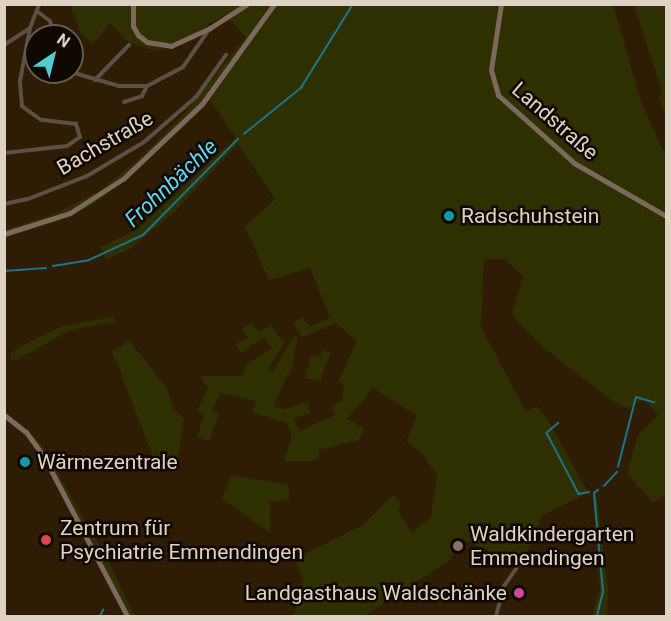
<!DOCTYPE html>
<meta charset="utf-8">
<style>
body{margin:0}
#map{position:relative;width:671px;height:621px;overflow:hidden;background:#2e1c04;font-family:Roboto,sans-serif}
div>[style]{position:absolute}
.green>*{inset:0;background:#2e3002}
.stream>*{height:1.5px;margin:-0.75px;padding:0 0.75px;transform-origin:0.75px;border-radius:0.75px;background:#1e7587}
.street>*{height:4px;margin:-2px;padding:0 2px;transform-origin:2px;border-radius:2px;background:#5b4f46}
.secondary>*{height:5px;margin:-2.5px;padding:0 2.5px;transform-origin:2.5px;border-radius:2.5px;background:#7c695b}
.dots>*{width:16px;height:16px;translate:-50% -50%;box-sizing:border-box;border:3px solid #100802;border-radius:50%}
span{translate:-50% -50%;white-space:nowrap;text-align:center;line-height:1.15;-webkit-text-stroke:5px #100802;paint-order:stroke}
.street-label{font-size:21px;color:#ded2c4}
.poi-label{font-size:21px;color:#ded2c4}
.left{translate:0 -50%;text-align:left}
.right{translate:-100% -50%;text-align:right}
.water-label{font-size:22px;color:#5fd7f2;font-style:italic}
.frame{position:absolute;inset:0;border:6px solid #ded2c4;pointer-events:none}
.north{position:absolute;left:24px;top:24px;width:60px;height:60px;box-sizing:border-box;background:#100802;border:2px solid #625950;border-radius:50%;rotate:35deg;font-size:16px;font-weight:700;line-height:24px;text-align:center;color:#ded2c4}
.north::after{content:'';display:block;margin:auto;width:21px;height:27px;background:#52cdcf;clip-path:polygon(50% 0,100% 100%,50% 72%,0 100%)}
</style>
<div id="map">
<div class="green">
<i style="clip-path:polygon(70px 5px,613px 5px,642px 104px,666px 156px,666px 495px,653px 503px,627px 473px,638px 435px,658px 415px,644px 399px,628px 409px,615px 403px,539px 344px,512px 315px,523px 276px,504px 259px,484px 259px,481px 327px,526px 412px,536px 406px,548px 420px,588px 492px,542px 516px,525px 557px,500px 555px,461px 539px,450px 560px,364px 616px,294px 616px,303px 580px,294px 559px,363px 525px,393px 494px,401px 504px,398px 512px,412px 532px,431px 517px,437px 475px,424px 456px,406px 441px,417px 416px,373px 388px,347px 419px,364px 428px,359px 440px,318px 450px,320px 458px,310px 461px,284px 461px,292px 437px,287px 423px,252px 412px,256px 401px,220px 393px,212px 411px,219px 413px,210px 441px,197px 437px,204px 414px,197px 412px,208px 387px,200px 376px,242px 376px,247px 364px,272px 348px,264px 337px,240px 353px,236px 344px,248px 337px,242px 328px,252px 323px,259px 332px,271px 325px,282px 341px,286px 340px,268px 370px,273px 372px,293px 337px,298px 335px,290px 376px,287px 375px,274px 406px,284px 409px,308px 402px,310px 413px,294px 418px,299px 431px,335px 415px,332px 406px,342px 401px,344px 383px,338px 383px,357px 341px,335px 323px,302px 337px,293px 322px,302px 317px,311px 327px,330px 317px,310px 268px,269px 280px,245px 227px,275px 199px,238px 144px,174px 212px,131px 248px,106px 260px,100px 247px,139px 228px,236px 138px,210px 100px,147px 161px,94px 204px,55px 222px,5px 237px,4px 230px,54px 214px,99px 191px,139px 159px,185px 113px,246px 37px,225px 15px,172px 47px,156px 51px,128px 42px,110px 23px,93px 44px,80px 32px)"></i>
<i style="clip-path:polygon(634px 5px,666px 5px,666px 116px,658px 98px,663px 95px)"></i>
<i style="clip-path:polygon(113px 317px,115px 322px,70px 330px,17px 360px,10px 359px,11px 353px,23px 345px,62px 326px)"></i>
<i style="clip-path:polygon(129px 341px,167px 388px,173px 408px,184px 419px,175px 473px,154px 460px,112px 351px)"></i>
<i style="clip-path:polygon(322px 350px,331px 352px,320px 381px,305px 378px,311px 356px,320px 357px)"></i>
<i style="clip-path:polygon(4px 410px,41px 444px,107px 559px,135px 616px,125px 616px,70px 506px,30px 439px,5px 417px)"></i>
<i style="clip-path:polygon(231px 475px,289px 485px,289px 500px,270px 502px,270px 533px,222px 499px)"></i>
<i style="clip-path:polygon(593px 496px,597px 498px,608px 590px,607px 616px,592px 616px,600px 588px)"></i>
</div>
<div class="stream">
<i style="left:244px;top:134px;width:73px;rotate:-38.9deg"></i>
<i style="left:301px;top:88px;width:99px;rotate:-58.2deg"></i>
<i style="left:53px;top:266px;width:36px;rotate:-9deg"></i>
<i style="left:89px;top:260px;width:60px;rotate:-24.8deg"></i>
<i style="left:143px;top:235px;width:135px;rotate:-45.3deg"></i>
<i style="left:4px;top:271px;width:42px;rotate:-4.1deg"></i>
<i style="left:559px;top:423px;width:16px;rotate:140deg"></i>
<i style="left:547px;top:433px;width:69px;rotate:62.3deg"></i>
<i style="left:579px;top:494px;width:10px;rotate:-11deg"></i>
<i style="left:618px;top:467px;width:72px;rotate:-75.6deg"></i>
<i style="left:636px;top:397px;width:19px;rotate:16deg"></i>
<i style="left:604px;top:486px;width:19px;rotate:-47deg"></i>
<i style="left:100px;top:616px;width:7px;rotate:-63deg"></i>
<i style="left:597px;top:616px;width:25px;rotate:-76deg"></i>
<i style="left:603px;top:592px;width:99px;rotate:-95.2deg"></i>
<i style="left:594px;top:493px;width:5px;rotate:-37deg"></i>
</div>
<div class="street">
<i style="left:38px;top:12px;width:15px;rotate:37deg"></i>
<i style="left:50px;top:21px;width:16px;rotate:75deg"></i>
<i style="left:4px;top:45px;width:31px;rotate:-33deg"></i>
<i style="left:71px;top:72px;width:50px;rotate:16.3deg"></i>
<i style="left:119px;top:86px;width:28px"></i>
<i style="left:147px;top:86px;width:41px;rotate:-27.8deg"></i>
<i style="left:183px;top:67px;width:47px;rotate:-55.3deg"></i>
<i style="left:95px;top:80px;width:49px;rotate:-45.8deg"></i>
<i style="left:124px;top:102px;width:19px;rotate:-18deg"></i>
<i style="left:142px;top:96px;width:11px;rotate:-63deg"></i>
<i style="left:4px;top:153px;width:63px;rotate:-6.3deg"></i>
<i style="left:67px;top:146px;width:16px;rotate:-35deg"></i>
<i style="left:80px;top:137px;width:14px;rotate:-107deg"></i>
<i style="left:76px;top:124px;width:35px;rotate:-173deg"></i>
<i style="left:41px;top:120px;width:24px;rotate:-144deg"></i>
<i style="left:22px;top:106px;width:25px;rotate:-95deg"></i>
<i style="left:20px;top:81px;width:54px;rotate:-79.3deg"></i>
<i style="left:30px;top:28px;width:26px;rotate:-69deg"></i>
<i style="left:4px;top:204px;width:25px;rotate:-12deg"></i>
<i style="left:28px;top:199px;width:63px;rotate:-21.3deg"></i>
<i style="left:87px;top:176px;width:66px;rotate:-30.8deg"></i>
<i style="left:144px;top:142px;width:69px;rotate:-40.9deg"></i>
<i style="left:196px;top:97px;width:52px;rotate:-54.5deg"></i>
<i style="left:496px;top:616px;width:31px;rotate:-75deg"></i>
<i style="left:504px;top:586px;width:35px;rotate:-55deg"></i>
</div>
<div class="secondary">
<i style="left:133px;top:4px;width:22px;rotate:90deg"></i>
<i style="left:133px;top:26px;width:10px;rotate:61deg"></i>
<i style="left:138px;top:35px;width:11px;rotate:38deg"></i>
<i style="left:147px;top:42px;width:24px;rotate:9deg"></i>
<i style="left:171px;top:46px;width:43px;rotate:-24.8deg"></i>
<i style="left:210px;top:28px;width:44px;rotate:-33deg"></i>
<i style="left:501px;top:4px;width:67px;rotate:98.6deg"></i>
<i style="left:491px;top:70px;width:26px;rotate:74deg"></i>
<i style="left:498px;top:95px;width:102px;rotate:41.8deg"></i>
<i style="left:574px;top:163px;width:106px;rotate:29.9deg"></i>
<i style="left:4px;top:234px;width:69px;rotate:-17.7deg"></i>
<i style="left:70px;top:213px;width:64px;rotate:-32.9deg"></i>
<i style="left:124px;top:178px;width:108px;rotate:-43.5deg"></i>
<i style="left:202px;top:104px;width:123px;rotate:-54.2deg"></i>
<i style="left:4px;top:415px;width:28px;rotate:38deg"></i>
<i style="left:26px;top:432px;width:31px;rotate:54deg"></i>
<i style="left:44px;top:457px;width:179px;rotate:62.4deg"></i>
</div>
<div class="dots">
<i style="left:449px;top:216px;background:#0f9aa8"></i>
<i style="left:25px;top:462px;background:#0f9aa8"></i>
<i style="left:46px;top:540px;background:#e0444e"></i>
<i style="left:458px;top:546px;background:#8d6e63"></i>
<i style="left:519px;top:593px;background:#d1479c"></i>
</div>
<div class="street-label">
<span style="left:555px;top:121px;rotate:41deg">Landstraße</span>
<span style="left:105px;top:143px;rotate:-30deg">Bachstraße</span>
</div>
<div class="poi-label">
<span class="left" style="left:461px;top:216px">Radschuhstein</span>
<span class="left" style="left:37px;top:462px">Wärmezentrale</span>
<span class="left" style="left:60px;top:540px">Zentrum für<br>Psychiatrie Emmendingen</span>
<span class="left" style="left:470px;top:546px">Waldkindergarten<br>Emmendingen</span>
<span class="right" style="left:507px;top:593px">Landgasthaus Waldschänke</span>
</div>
<div class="water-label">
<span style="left:171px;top:183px;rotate:-43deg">Frohnbächle</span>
</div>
<div class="frame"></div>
<div class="north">N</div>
</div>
